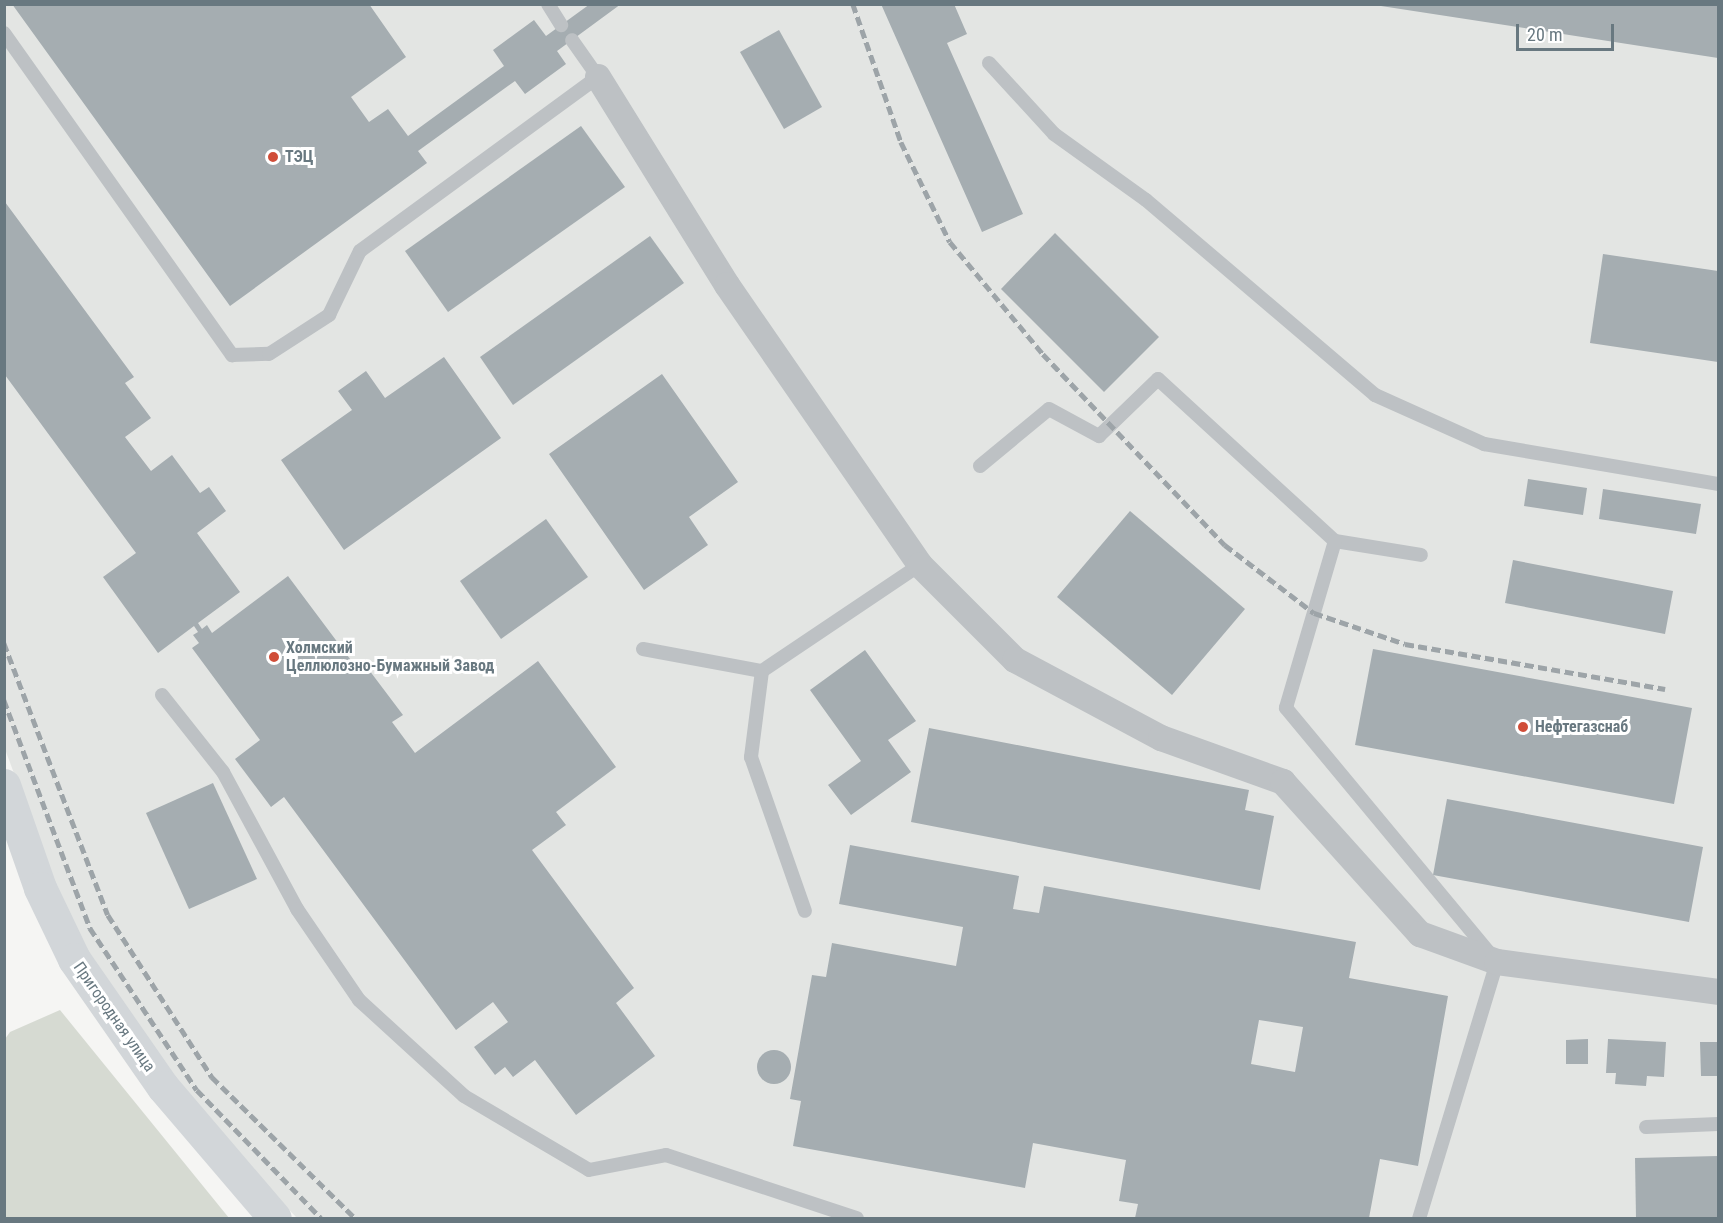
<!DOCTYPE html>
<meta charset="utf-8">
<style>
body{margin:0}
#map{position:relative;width:1723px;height:1223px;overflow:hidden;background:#f5f5f3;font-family:"Roboto Condensed",sans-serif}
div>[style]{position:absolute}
.built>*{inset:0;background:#e3e5e3}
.green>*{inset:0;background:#d6dad2}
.building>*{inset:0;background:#a5adb1}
.round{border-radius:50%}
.service>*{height:14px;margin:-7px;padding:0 7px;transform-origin:7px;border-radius:7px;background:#bdc1c4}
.minor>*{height:26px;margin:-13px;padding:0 13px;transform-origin:13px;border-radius:13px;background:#bdc1c4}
.secondary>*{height:33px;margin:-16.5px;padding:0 16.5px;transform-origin:16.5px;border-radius:16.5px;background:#d2d6d9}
.rail>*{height:4.5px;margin-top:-2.25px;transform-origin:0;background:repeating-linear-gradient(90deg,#9da4a8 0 9px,transparent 0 13.5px)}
.dots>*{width:16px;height:16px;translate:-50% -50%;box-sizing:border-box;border:3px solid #fff;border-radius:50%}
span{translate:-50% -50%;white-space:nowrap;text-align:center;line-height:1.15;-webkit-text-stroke:6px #fff;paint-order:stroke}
.poi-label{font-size:16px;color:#687880;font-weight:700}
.left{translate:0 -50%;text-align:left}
.street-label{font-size:16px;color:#687880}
.frame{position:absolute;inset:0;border:6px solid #687880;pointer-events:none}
.scale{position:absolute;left:1516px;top:24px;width:98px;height:27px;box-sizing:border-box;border:3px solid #687880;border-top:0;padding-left:8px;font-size:18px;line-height:21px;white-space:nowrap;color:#687880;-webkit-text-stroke:4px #fff;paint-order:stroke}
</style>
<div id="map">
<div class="built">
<i style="clip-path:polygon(5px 5px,1718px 5px,1718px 1218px,297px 1218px,184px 1101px,74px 936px,5px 749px)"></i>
</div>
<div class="green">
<i style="clip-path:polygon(60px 1010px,229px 1218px,5px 1218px,5px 1039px,10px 1032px)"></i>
</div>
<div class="building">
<i style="clip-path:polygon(12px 4px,369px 4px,406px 57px,351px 97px,369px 122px,388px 109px,408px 136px,504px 66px,493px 50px,534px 20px,546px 36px,590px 4px,621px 4px,557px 51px,566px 64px,525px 94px,515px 81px,418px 151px,427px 163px,230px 306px)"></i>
<i style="clip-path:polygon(881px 4px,954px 4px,967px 34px,947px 43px,1023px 214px,982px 232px)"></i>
<i style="clip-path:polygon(1381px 4px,1718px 4px,1718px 58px,1381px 6px)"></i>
<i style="clip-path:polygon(779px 30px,822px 107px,784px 129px,740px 52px)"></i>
<i style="clip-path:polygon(581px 126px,625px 187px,448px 312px,405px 251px)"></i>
<i style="clip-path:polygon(5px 202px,134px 377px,125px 383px,151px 418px,125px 437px,151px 471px,172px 455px,200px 493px,209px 487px,226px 511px,197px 533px,240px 592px,198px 623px,202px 629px,207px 625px,212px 633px,288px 576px,356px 667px,363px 662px,403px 715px,392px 722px,415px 753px,538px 661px,616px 767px,556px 812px,566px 825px,532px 850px,634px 988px,616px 1003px,655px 1056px,576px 1115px,535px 1060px,513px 1077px,505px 1067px,495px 1075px,474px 1047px,508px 1022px,493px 1002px,456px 1030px,284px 797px,271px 807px,235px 759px,260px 740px,192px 648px,199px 643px,193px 635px,198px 632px,194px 626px,158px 653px,103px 577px,136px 553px,5px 375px)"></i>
<i style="clip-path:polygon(1055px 233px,1159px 337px,1104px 392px,1001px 289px)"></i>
<i style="clip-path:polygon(650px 236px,684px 283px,513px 405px,480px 357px)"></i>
<i style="clip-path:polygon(1603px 254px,1718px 271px,1718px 362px,1590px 343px)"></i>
<i style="clip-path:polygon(444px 357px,501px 438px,344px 550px,281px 460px,352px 410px,338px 391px,366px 371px,385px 398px)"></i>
<i style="clip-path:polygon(662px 374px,738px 482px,689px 517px,708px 545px,644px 590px,549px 454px)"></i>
<i style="clip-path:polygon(1528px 479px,1587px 488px,1583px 515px,1524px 506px)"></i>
<i style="clip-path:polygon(1603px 489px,1701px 504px,1696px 534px,1599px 519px)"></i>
<i style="clip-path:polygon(1130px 511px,1245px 609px,1172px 695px,1057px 597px)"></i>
<i style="clip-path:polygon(546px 519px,588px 577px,501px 639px,460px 581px)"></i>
<i style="clip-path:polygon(1513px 560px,1673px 591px,1665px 634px,1505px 603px)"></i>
<i style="clip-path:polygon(1373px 649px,1692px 708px,1674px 804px,1355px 745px)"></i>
<i style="clip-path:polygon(865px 650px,916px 721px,888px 740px,911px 772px,851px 815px,828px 785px,861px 761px,810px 690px)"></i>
<i style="clip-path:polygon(929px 728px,1249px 790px,1245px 810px,1274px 816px,1260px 890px,911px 822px)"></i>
<i style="clip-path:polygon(213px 783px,257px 879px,189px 909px,146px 813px)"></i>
<i style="clip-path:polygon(1447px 799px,1703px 847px,1689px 922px,1433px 875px)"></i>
<i style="clip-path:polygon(evenodd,850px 845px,1019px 876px,1013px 909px,1039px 913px,1044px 886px,1356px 942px,1349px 978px,1448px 996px,1418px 1166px,1380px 1159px,1369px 1218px,1135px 1218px,1138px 1204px,1119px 1201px,1126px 1160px,1033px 1143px,1025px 1188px,793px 1146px,801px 1101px,790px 1099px,812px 975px,826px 977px,832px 943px,956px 966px,963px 927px,839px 904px,850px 845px,1259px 1020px,1303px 1027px,1295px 1072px,1251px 1064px,1259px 1020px)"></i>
<i style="clip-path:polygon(1588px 1039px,1588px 1064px,1566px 1064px,1566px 1040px)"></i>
<i style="clip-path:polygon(1608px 1039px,1666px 1042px,1664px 1077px,1647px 1076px,1646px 1086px,1615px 1084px,1616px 1073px,1606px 1073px)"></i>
<i style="clip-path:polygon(1700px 1042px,1718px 1042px,1718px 1076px,1701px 1076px)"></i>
<i class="round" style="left:757px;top:1050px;width:34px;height:34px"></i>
<i style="clip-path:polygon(1718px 1156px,1718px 1218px,1636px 1218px,1635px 1158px)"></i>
</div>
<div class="service">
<i style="left:548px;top:4px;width:25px;rotate:58deg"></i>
<i style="left:4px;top:33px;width:395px;rotate:54.7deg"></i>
<i style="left:232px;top:355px;width:37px;rotate:-2deg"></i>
<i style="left:269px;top:354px;width:72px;rotate:-33deg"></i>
<i style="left:329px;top:315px;width:71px;rotate:-64.2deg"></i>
<i style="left:360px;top:251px;width:295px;rotate:-36.2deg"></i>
<i style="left:598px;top:77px;width:45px;rotate:-125.1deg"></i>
<i style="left:989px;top:63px;width:96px;rotate:47.5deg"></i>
<i style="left:1054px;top:134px;width:113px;rotate:35.7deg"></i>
<i style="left:1146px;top:200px;width:301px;rotate:40.4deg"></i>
<i style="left:1375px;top:395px;width:120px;rotate:24.2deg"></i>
<i style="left:1484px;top:444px;width:237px;rotate:9.7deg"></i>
<i style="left:980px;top:466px;width:89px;rotate:-39.6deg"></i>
<i style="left:1049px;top:409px;width:57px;rotate:28.4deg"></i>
<i style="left:1099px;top:436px;width:82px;rotate:-44deg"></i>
<i style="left:1158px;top:379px;width:240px;rotate:42.5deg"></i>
<i style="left:1335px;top:541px;width:87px;rotate:9.2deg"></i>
<i style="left:1335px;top:541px;width:174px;rotate:106.4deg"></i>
<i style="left:1286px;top:708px;width:330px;rotate:50.3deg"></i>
<i style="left:1497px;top:962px;width:268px;rotate:106.9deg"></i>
<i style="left:643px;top:649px;width:121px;rotate:10.5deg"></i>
<i style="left:762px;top:671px;width:190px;rotate:-33.9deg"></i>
<i style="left:762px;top:671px;width:87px;rotate:97.3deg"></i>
<i style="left:751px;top:757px;width:163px;rotate:70.7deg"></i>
<i style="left:162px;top:695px;width:98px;rotate:51.6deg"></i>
<i style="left:223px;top:772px;width:156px;rotate:61.6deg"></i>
<i style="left:297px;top:909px;width:110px;rotate:55.7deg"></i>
<i style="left:359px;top:1000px;width:142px;rotate:42.4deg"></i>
<i style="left:464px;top:1096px;width:145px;rotate:30.6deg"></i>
<i style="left:589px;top:1170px;width:78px;rotate:-11deg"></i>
<i style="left:666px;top:1155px;width:201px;rotate:18.3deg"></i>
<i style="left:1646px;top:1127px;width:72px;rotate:-2.4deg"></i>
</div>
<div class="minor">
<i style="left:598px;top:77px;width:245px;rotate:58.2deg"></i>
<i style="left:727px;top:285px;width:340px;rotate:55.4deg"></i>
<i style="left:920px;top:565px;width:134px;rotate:45deg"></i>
<i style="left:1015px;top:660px;width:166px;rotate:28.1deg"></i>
<i style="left:1161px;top:738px;width:130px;rotate:19.8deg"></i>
<i style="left:1283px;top:782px;width:205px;rotate:48deg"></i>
<i style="left:1420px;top:934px;width:82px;rotate:20deg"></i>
<i style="left:1497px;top:962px;width:223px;rotate:7.7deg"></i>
</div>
<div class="secondary">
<i style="left:4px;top:785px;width:109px;rotate:70.7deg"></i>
<i style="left:40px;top:888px;width:79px;rotate:64.4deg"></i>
<i style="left:74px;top:959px;width:156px;rotate:55.2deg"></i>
<i style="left:163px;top:1087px;width:172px;rotate:49.5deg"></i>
</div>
<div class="rail">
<i style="left:853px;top:4px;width:146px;rotate:70.8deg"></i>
<i style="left:901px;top:142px;width:111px;rotate:63.9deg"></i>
<i style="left:950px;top:242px;width:146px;rotate:50.3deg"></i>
<i style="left:1043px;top:354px;width:264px;rotate:46.4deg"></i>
<i style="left:1225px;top:545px;width:112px;rotate:37.4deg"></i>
<i style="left:1314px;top:613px;width:96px;rotate:18.8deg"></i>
<i style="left:1405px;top:644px;width:264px;rotate:9.8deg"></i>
<i style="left:4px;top:643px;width:291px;rotate:69.1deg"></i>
<i style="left:108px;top:915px;width:193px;rotate:57.3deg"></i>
<i style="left:212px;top:1077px;width:201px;rotate:44.6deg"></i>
<i style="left:4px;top:700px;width:244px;rotate:69.3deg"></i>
<i style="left:90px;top:928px;width:194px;rotate:56.6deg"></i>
<i style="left:197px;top:1090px;width:178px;rotate:45.9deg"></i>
</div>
<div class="dots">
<i style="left:273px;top:157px;background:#d04d38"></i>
<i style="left:274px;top:657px;background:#d04d38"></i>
<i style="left:1523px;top:727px;background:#d04d38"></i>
</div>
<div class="poi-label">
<span class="left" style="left:285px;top:157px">ТЭЦ</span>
<span class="left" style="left:286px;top:657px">Холмский<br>Целлюлозно-Бумажный Завод</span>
<span class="left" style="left:1535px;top:727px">Нефтегазснаб</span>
</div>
<div class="street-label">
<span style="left:114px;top:1017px;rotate:55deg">Пригородная улица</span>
</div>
<div class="frame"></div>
<div class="scale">20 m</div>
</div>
